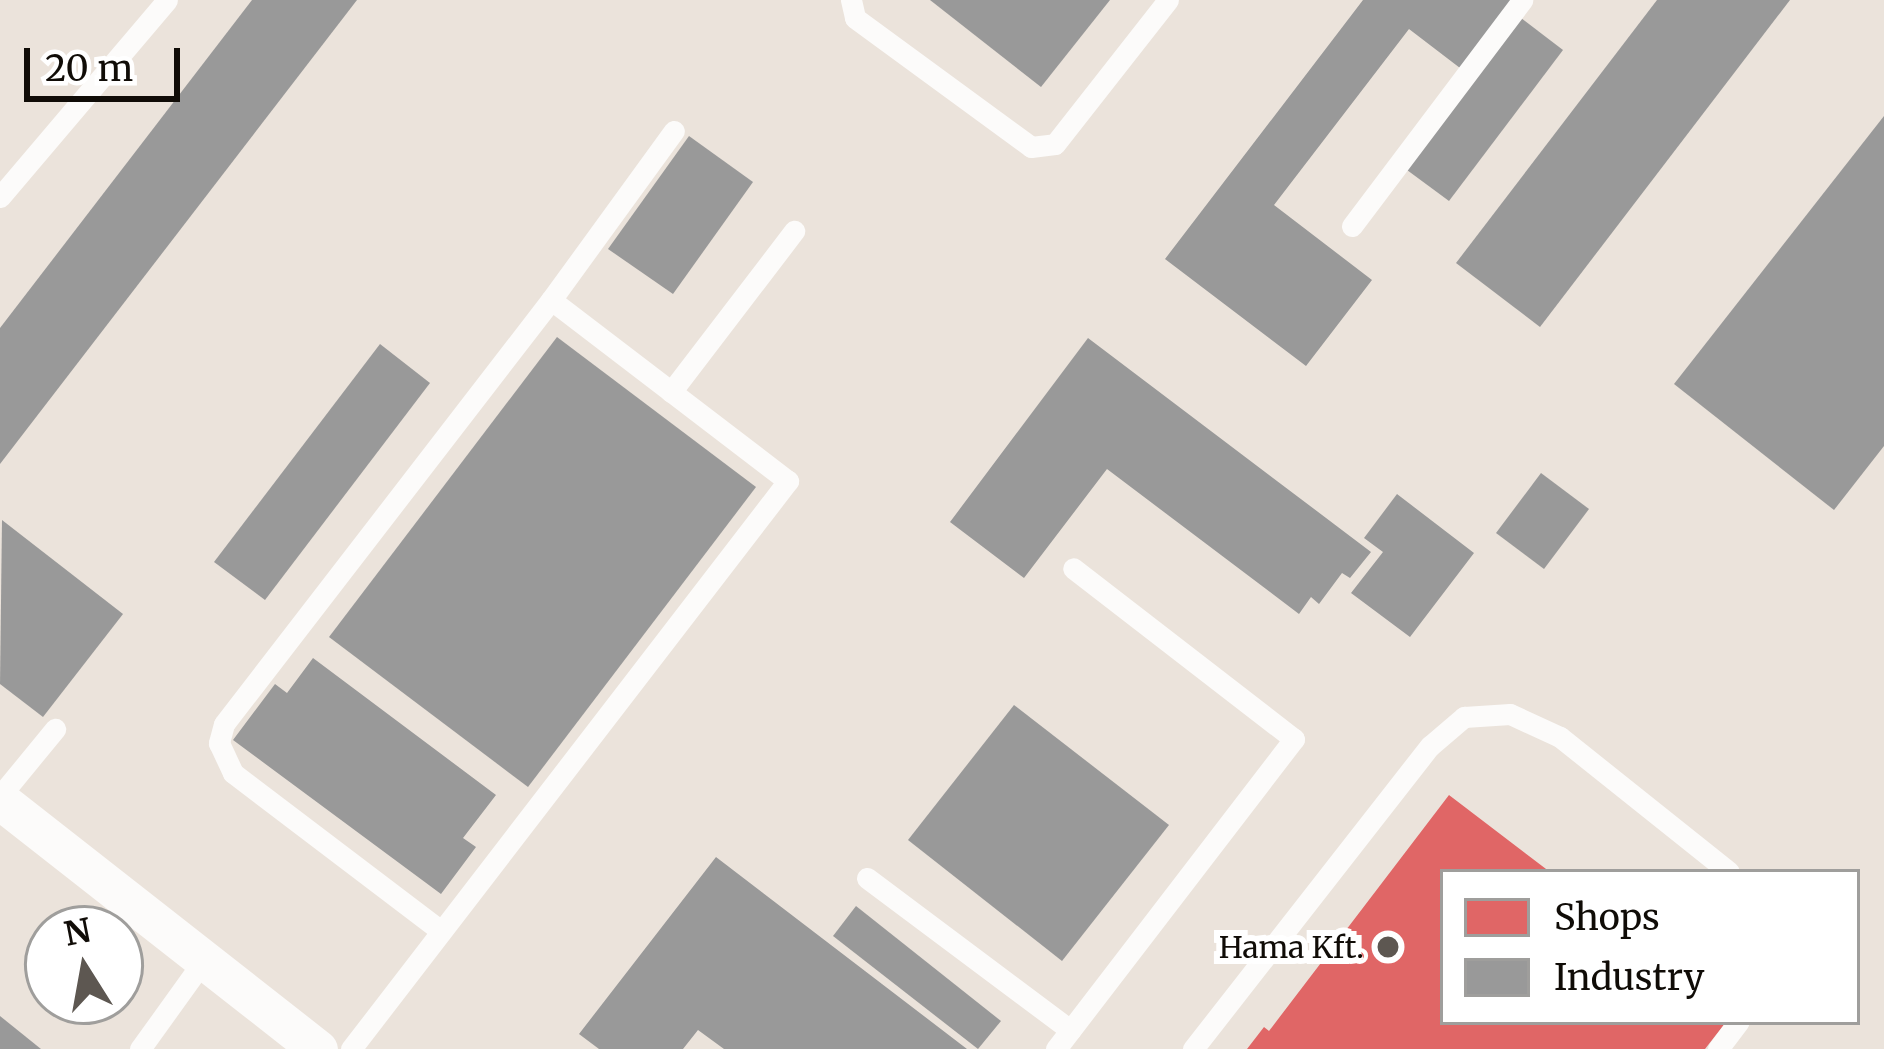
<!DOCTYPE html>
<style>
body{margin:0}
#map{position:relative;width:1884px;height:1049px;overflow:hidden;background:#ebe3db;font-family:Merriweather,serif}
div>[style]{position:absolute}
.shops>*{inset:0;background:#e06666}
.industry>*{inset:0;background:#999}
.lane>*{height:21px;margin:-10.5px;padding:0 10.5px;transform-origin:10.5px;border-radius:10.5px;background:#fcfbfa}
.street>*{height:39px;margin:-19.5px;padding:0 19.5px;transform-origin:19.5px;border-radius:19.5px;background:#fcfbfa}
.dots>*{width:33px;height:33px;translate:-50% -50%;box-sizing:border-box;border:6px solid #fff;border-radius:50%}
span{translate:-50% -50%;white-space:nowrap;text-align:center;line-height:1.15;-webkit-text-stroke:12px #fff;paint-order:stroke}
.poi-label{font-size:30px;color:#100c07}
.right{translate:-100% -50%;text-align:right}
.legend{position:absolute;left:1440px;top:869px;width:420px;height:156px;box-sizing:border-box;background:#fff;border:3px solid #9f9e9c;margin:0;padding:15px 21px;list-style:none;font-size:36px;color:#100c07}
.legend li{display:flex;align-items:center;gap:24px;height:60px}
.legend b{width:60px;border:3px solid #9f9e9c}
.north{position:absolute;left:24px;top:905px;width:120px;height:120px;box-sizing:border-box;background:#fff;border:3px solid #9f9e9c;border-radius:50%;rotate:349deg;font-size:33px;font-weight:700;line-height:48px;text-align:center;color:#100c07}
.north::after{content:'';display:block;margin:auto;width:42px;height:54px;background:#5d5751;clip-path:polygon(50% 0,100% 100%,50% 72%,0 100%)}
.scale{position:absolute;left:24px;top:48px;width:156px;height:54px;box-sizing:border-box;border:6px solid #100c07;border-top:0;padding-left:15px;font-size:36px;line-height:42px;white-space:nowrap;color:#100c07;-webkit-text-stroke:9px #fff;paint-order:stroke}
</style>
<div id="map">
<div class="shops">
<i style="clip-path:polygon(1449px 795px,1550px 872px,1443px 872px,1443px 1022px,1726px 1022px,1705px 1049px,1247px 1049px,1264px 1027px,1269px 1031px)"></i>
</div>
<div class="industry">
<i style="clip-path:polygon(252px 0,357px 0,0 464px,0 328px)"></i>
<i style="clip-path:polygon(930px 0,1110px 0,1041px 87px)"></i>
<i style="clip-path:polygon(1363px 0,1512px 0,1460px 68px,1409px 29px,1274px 205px,1372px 280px,1306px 366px,1165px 259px)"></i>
<i style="clip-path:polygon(1657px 0,1790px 0,1540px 327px,1456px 263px)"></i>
<i style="clip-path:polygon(1521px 18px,1563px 50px,1449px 201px,1407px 170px)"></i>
<i style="clip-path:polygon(1884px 116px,1884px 446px,1834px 510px,1674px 384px)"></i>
<i style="clip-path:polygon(689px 136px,753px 182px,673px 294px,608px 249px)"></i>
<i style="clip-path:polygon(557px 337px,756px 487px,528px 787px,329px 637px)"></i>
<i style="clip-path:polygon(1088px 338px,1371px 552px,1350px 578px,1342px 573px,1319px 604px,1311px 597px,1299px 614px,1107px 469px,1024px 578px,950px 522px)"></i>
<i style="clip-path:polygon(380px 344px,430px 383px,265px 600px,214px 562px)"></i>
<i style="clip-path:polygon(1541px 473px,1589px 509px,1544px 569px,1496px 533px)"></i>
<i style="clip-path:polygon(1397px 494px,1474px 553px,1410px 637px,1351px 593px,1383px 552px,1364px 538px)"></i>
<i style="clip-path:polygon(2px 520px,123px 614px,43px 717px,0 684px)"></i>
<i style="clip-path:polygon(313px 658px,496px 795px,463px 838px,476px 847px,441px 894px,233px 740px,275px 684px,287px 693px)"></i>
<i style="clip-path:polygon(1014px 705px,1169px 825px,1062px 961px,908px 840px)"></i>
<i style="clip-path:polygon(716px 857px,967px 1049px,724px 1049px,698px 1030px,683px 1049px,599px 1049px,579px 1034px)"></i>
<i style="clip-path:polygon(856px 906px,1001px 1021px,978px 1049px,833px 936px)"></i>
<i style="clip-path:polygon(0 1016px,41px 1049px,0 1049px)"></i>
</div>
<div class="lane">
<i style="left:851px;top:0;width:18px;rotate:77deg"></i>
<i style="left:855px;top:18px;width:218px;rotate:36.2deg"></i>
<i style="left:1031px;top:147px;width:24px;rotate:-7deg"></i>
<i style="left:1055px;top:144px;width:183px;rotate:-51.9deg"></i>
<i style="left:0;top:197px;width:258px;rotate:-49.7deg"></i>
<i style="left:1352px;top:226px;width:283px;rotate:-53deg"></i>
<i style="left:551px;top:300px;width:209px;rotate:-54deg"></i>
<i style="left:671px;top:392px;width:203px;rotate:-52.6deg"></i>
<i style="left:0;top:796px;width:87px;rotate:-50.6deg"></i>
<i style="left:867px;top:878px;width:254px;rotate:36.8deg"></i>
<i style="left:140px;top:1049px;width:110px;rotate:-54.3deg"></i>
<i style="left:351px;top:1049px;width:717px;rotate:-52.43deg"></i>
<i style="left:788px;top:481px;width:298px;rotate:-142.6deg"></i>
<i style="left:551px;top:300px;width:535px;rotate:127.64deg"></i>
<i style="left:224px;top:724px;width:20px;rotate:105deg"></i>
<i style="left:219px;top:743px;width:33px;rotate:65deg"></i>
<i style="left:233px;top:773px;width:261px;rotate:37.2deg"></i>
<i style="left:1056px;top:1049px;width:391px;rotate:-52.5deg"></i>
<i style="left:1294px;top:739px;width:279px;rotate:-142.3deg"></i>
<i style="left:1193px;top:1049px;width:385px;rotate:-52deg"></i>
<i style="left:1430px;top:746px;width:45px;rotate:-40.5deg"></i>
<i style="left:1464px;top:717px;width:46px;rotate:-3.7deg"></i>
<i style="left:1510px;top:714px;width:55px;rotate:24.7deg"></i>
<i style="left:1560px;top:737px;width:216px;rotate:38.6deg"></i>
<i style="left:1718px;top:1049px;width:34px;rotate:-53deg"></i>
</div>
<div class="street">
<i style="left:0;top:800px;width:404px;rotate:38.1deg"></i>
</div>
<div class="dots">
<i style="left:1388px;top:947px;background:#5d5751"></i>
</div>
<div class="poi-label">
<span class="right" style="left:1364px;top:947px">Hama Kft.</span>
</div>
<ul class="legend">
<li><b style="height:33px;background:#e06666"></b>Shops</li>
<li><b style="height:33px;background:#999"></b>Industry</li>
</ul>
<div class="north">N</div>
<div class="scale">20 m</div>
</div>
